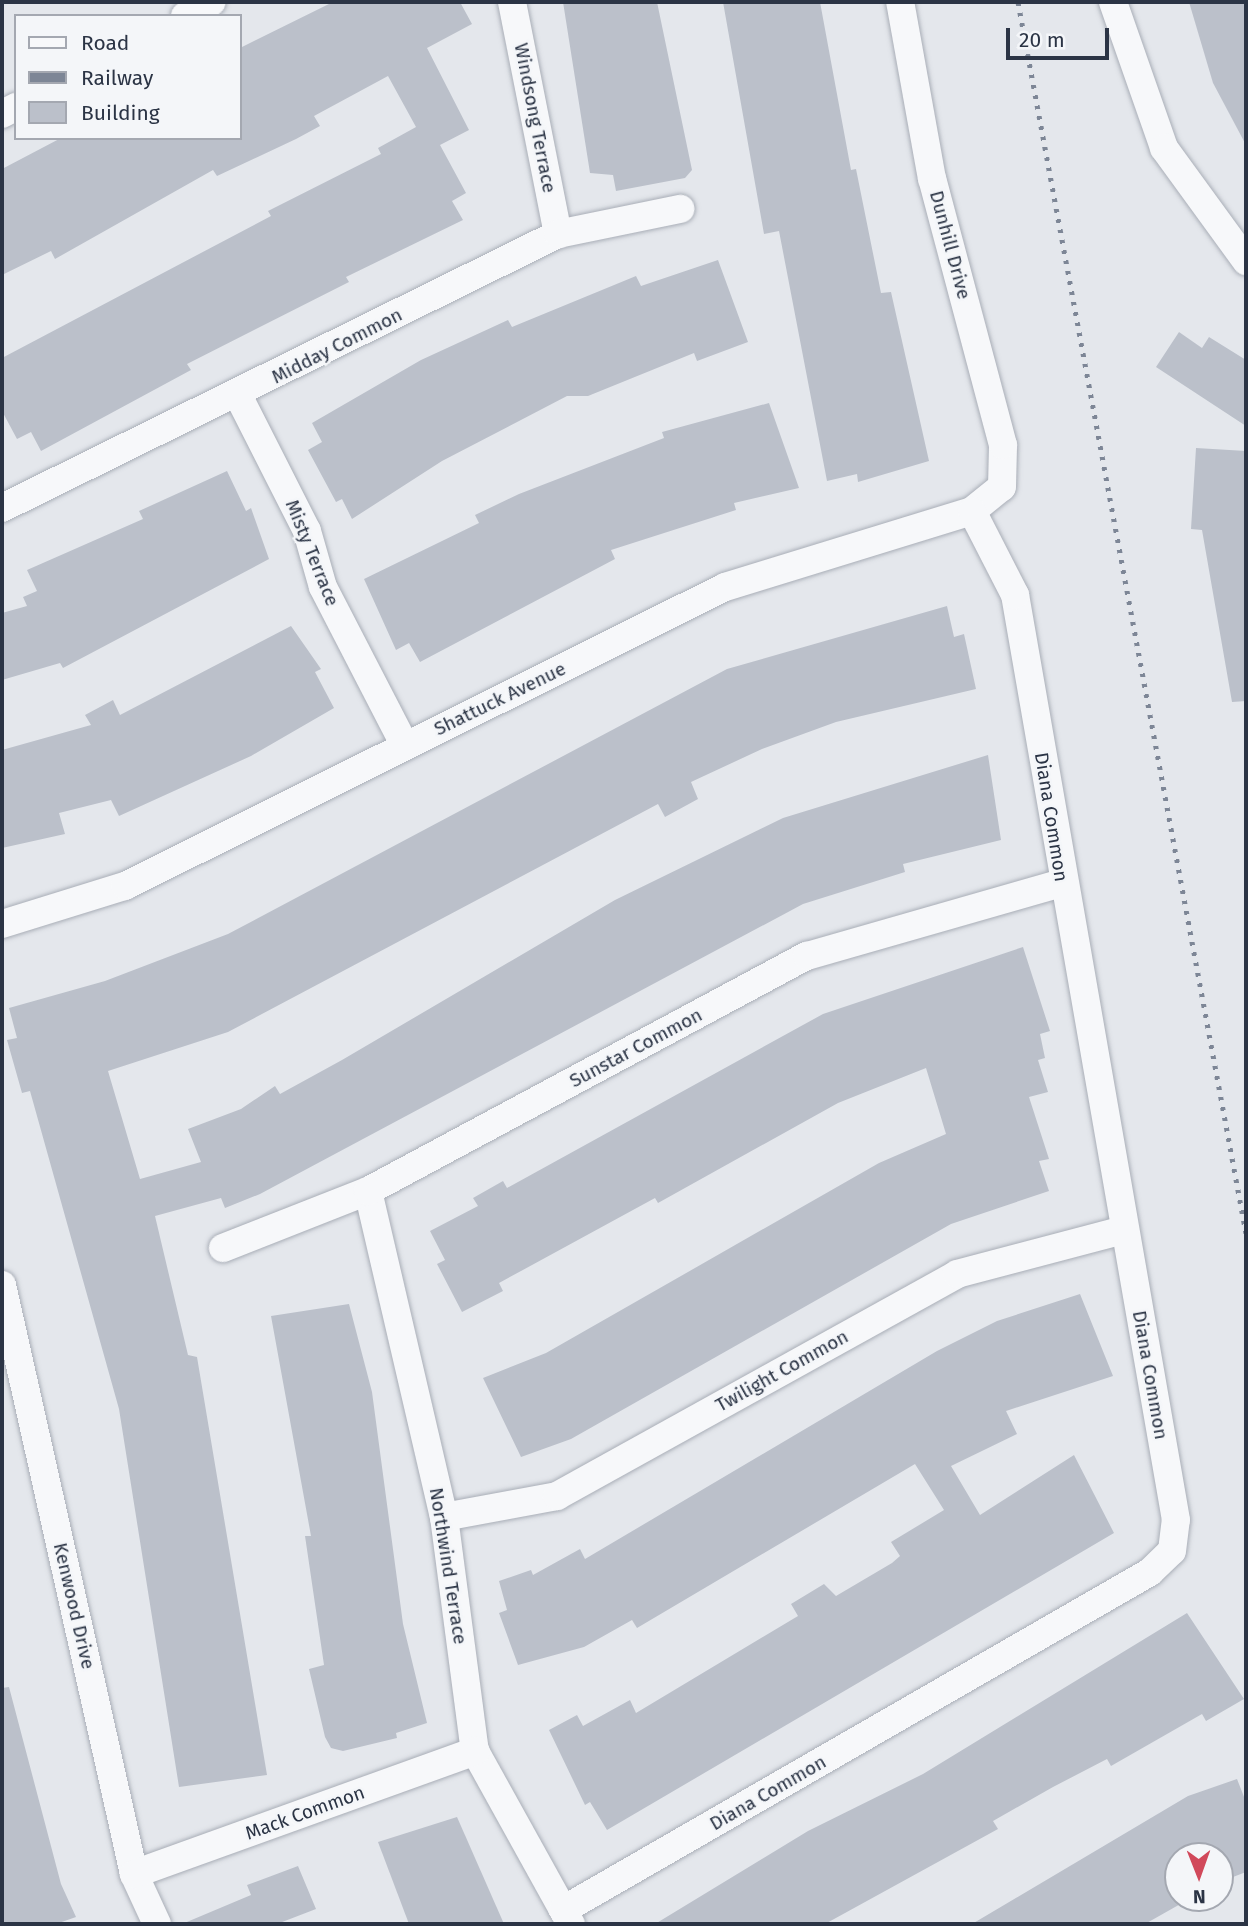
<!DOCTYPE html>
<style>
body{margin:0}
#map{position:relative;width:1248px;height:1926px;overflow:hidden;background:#e4e7ec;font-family:"Fira Sans",sans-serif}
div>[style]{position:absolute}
.building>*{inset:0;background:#bbc0ca}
.roads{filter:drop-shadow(0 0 2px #a9aeb7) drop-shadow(0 0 2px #a9aeb7)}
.minor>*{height:28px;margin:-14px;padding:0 14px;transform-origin:14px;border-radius:14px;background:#f7f8fa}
.rail>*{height:5px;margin-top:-2.5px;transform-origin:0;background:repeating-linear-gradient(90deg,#7d8696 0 3.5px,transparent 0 10.5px)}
span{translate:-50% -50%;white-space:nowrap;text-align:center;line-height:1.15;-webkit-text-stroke:5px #f4f6f9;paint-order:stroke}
.street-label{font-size:19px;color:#2b3445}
.frame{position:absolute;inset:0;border:4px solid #2b3445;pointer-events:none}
.legend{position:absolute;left:14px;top:14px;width:228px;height:126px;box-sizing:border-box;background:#f4f6f9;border:2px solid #a4a8b1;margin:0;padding:9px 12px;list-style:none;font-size:21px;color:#2b3445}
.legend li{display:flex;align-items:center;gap:14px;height:35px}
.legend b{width:35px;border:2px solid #a4a8b1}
.north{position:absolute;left:1164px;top:1842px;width:70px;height:70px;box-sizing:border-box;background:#f4f6f9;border:2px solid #a4a8b1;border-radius:50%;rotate:179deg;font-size:19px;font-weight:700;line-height:28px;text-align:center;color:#2b3445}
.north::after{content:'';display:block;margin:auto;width:24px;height:32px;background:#d1495b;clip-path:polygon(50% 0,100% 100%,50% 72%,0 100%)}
.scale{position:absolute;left:1006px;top:28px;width:103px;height:32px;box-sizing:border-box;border:4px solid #2b3445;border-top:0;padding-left:9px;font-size:21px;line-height:24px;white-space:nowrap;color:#2b3445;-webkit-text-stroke:5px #f4f6f9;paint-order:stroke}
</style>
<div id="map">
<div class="building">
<i style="clip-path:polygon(333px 2px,460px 2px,472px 24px,427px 48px,469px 130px,440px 145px,466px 193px,452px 201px,463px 220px,346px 277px,349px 282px,187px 364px,191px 370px,41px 451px,31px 432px,17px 439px,2px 411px,2px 358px,271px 216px,268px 211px,381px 154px,378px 148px,416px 127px,388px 76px,314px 116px,320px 126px,296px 139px,217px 176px,213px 170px,55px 259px,51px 251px,2px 275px,2px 169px,61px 138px,240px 138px,240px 48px)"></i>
<i style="clip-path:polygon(563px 2px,657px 2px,692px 170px,685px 178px,616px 191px,613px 175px,590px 173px)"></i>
<i style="clip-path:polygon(723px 2px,820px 2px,851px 170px,856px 169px,881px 293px,891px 292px,929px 461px,858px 482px,857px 474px,827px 481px,779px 231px,764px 234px)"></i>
<i style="clip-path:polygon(1189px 2px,1246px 2px,1246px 145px,1213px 83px)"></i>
<i style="clip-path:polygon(718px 260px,748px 342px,697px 361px,694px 353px,588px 396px,567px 396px,442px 461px,352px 519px,342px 499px,336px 502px,308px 450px,322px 442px,312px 423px,421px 360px,508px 320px,512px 327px,636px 276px,641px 286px)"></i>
<i style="clip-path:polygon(1179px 332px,1202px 348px,1209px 337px,1246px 360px,1246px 426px,1156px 367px)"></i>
<i style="clip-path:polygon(769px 403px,799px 488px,734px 503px,736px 510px,611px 550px,615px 559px,420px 662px,409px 643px,396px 650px,364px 579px,479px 523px,475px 515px,519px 494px,664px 438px,662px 432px)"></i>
<i style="clip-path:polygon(1196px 448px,1246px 451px,1246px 701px,1232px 702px,1202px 530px,1191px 529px)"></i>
<i style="clip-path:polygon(227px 471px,246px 511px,251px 508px,269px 559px,63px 668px,60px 663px,2px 680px,2px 613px,27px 606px,23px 597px,37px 591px,27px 570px,143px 519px,139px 511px)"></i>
<i style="clip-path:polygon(947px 606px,954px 637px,964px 634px,976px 689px,836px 722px,762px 749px,691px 782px,698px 799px,665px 817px,658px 804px,228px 1032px,108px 1071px,140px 1179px,201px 1162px,188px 1129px,241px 1109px,275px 1086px,280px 1094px,342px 1060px,615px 900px,783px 818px,988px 755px,1001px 840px,903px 864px,905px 872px,803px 904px,260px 1194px,225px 1208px,221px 1198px,155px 1216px,188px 1355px,197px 1357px,267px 1775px,179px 1787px,119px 1409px,30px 1091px,22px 1093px,7px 1040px,17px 1038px,9px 1008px,105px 981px,228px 934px,727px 669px)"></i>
<i style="clip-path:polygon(291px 626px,321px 669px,315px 672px,334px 708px,251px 756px,119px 816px,111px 800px,59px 813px,65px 834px,2px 848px,2px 750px,91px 725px,85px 715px,113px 700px,120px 715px)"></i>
<i style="clip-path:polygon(1023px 947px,1050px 1031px,1040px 1034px,1045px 1058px,1038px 1060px,1048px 1092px,1029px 1097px,1049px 1159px,1039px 1161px,1049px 1191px,951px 1224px,571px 1439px,521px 1457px,483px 1378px,546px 1353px,879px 1163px,946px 1134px,926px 1068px,838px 1103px,658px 1203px,655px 1198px,499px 1283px,503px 1291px,462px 1312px,437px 1264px,445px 1260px,430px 1231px,478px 1206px,473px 1198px,503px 1181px,507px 1188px,823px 1014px)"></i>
<i style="clip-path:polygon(1080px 1294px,1113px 1376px,1006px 1411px,1017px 1434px,951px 1466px,980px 1515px,1074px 1455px,1114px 1533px,607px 1830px,590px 1802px,585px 1805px,549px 1730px,577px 1715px,583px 1726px,630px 1700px,636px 1713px,798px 1616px,791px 1604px,824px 1584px,836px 1596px,892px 1563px,900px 1556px,891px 1542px,944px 1510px,915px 1464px,637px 1628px,632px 1620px,584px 1647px,518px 1665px,499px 1613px,507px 1610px,499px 1581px,531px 1570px,533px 1575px,580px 1549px,585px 1559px,937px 1351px,997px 1321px)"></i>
<i style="clip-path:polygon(349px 1304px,372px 1392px,403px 1624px,427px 1723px,396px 1733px,397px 1738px,343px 1751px,331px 1748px,325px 1737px,309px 1669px,324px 1665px,305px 1536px,311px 1536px,271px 1316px)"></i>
<i style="clip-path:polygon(1187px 1613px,1244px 1699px,1206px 1721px,1202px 1714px,1111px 1766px,1107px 1759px,1053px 1787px,993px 1821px,998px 1829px,825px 1924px,655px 1924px,808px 1831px,923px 1774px)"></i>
<i style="clip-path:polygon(9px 1687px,61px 1884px,76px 1917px,56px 1924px,2px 1924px,2px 1688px)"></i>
<i style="clip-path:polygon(1237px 1779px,1246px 1802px,1246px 1872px,1220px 1882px,1220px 1856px,1178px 1856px,1178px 1898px,1191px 1898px,1145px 1924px,972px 1924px,1188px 1796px)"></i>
<i style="clip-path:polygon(457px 1817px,504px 1924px,409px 1924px,378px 1842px)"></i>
<i style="clip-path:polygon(298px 1866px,316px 1909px,277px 1924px,182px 1924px,251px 1895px,247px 1885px)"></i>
</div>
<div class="roads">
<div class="minor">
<i style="left:512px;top:2px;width:237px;rotate:78.8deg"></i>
<i style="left:1113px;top:2px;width:155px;rotate:70.7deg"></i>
<i style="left:1164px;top:148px;width:140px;rotate:54deg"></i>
<i style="left:185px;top:16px;width:30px;rotate:-28deg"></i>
<i style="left:2px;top:114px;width:16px;rotate:-27deg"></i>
<i style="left:239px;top:397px;width:150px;rotate:63.1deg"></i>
<i style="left:307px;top:531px;width:58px;rotate:74.1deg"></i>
<i style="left:323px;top:587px;width:179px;rotate:62.7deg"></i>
<i style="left:2px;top:508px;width:620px;rotate:-26.23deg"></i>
<i style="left:558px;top:234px;width:125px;rotate:-11.6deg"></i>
<i style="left:2px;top:924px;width:129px;rotate:-17.2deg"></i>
<i style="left:125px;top:886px;width:670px;rotate:-26.49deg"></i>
<i style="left:725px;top:587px;width:258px;rotate:-17.1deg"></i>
<i style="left:972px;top:511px;width:38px;rotate:-39deg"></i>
<i style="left:1002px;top:487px;width:42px;rotate:-88.6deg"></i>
<i style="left:1003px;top:445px;width:275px;rotate:-104.9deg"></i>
<i style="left:932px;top:179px;width:180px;rotate:-100.2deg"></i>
<i style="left:368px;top:1191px;width:335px;rotate:76.9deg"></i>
<i style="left:444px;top:1517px;width:236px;rotate:82.5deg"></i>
<i style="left:475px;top:1751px;width:198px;rotate:61deg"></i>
<i style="left:223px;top:1248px;width:156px;rotate:-21.5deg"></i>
<i style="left:368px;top:1191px;width:498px;rotate:-28.2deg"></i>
<i style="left:807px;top:956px;width:265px;rotate:-16deg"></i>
<i style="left:2px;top:1285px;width:604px;rotate:77.37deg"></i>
<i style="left:134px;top:1874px;width:55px;rotate:65.3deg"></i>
<i style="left:444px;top:1517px;width:115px;rotate:-10.5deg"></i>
<i style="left:557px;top:1496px;width:457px;rotate:-29deg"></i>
<i style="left:957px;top:1274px;width:173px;rotate:-14.8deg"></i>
<i style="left:134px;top:1874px;width:363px;rotate:-19.8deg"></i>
<i style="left:563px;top:1910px;width:677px;rotate:-29.93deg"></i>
<i style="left:1150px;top:1572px;width:30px;rotate:-44deg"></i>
<i style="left:1172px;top:1551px;width:31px;rotate:-83deg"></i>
<i style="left:1176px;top:1520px;width:939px;rotate:-99.87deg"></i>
<i style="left:1015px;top:595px;width:94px;rotate:-117.1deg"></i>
</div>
</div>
<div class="rail">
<i style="left:1018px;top:2px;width:1252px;rotate:79.51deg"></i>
</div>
<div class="street-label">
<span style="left:535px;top:118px;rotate:79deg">Windsong Terrace</span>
<span style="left:950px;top:245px;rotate:75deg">Dunhill Drive</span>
<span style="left:337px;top:346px;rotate:-27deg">Midday Common</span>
<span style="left:312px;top:553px;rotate:68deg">Misty Terrace</span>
<span style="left:500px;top:699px;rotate:-26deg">Shattuck Avenue</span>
<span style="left:1051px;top:817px;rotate:81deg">Diana Common</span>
<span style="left:636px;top:1048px;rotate:-28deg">Sunstar Common</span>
<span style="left:782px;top:1371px;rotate:-29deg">Twilight Common</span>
<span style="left:1150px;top:1375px;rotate:80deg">Diana Common</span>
<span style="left:448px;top:1566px;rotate:81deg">Northwind Terrace</span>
<span style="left:74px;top:1606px;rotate:77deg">Kenwood Drive</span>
<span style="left:768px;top:1793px;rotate:-30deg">Diana Common</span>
<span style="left:305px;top:1813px;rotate:-20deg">Mack Common</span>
</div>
<div class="frame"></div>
<ul class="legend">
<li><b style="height:9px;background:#f7f8fa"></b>Road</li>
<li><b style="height:9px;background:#7d8696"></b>Railway</li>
<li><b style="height:19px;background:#bbc0ca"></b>Building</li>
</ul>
<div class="north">N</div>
<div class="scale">20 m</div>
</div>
